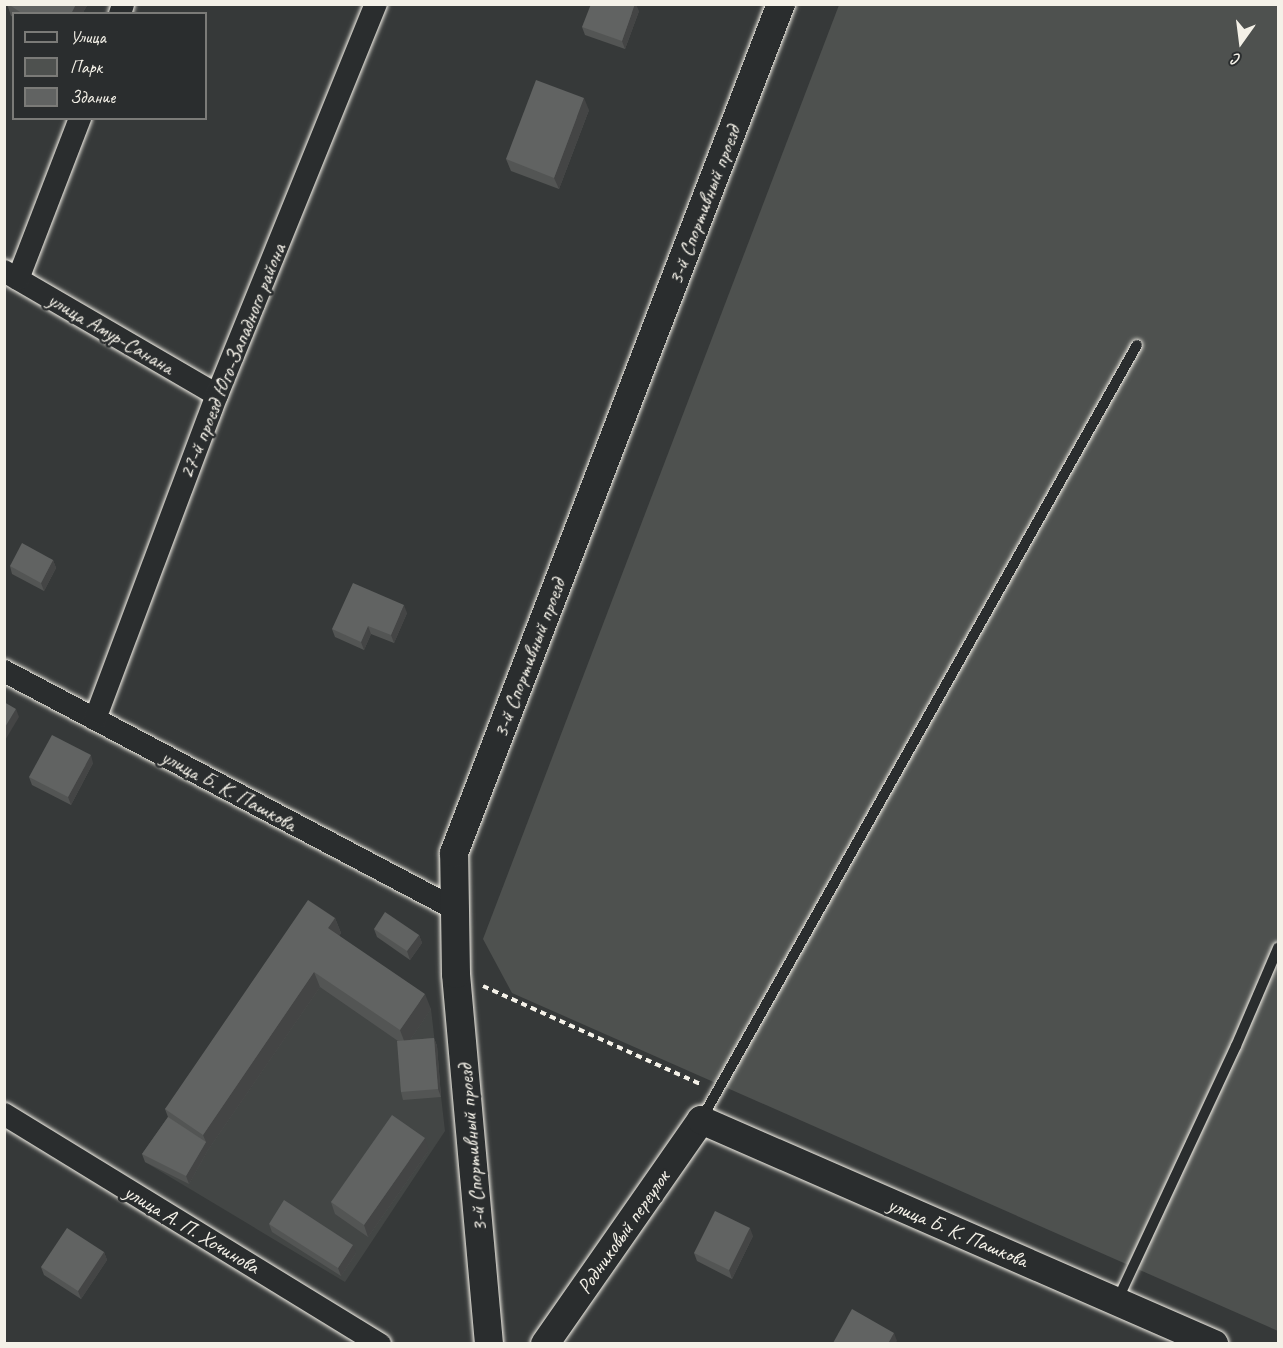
<!DOCTYPE html>
<meta charset="utf-8">
<style>
body{margin:0}
#map{position:relative;width:1283px;height:1348px;overflow:hidden;background:#363939;font-family:Caveat,sans-serif}
div>[style]{position:absolute}
.built>*{inset:0;background:#434645}
.green>*{inset:0;background:#4e514f}
.path>*{height:4px;margin-top:-2px;transform-origin:0;background:repeating-linear-gradient(90deg,#f4f1e8 0 6px,transparent 0 10.5px)}
.roads{filter:drop-shadow(0 0 2px #f4f1e8) drop-shadow(0 0 2px #f4f1e8)}
.service>*{height:10px;margin:-5px;padding:0 5px;transform-origin:5px;border-radius:5px;background:#2a2d2e}
.minor>*{height:22px;margin:-11px;padding:0 11px;transform-origin:11px;border-radius:11px;background:#2a2d2e}
.tertiary>*{height:28px;margin:-14px;padding:0 14px;transform-origin:14px;border-radius:14px;background:#2a2d2e}
.wall>*{inset:0;background:#535554}
.shaded-wall>*{inset:0;background:#444545}
.building>*{inset:0;background:#616362}
span{translate:-50% -50%;white-space:nowrap;text-align:center;line-height:1.15;-webkit-text-stroke:5px #2a2d2e;paint-order:stroke}
.street-label{font-size:21px;color:#f4f1e8}
.frame{position:absolute;inset:0;border:6px solid #f4f1e8;pointer-events:none}
.legend{position:absolute;left:12px;top:12px;width:195px;height:108px;box-sizing:border-box;background:#2a2d2e;border:2px solid #7b7b78;margin:0;padding:8px 10px;list-style:none;font-size:18px;color:#f4f1e8}
.legend li{display:flex;align-items:center;gap:12px;height:30px}
.legend b{width:30px;border:2px solid #7b7b78}
.north{position:absolute;left:1211px;top:12px;width:60px;height:60px;-webkit-text-stroke:4px #2a2d2e;paint-order:stroke;rotate:194deg;font-size:16px;font-weight:700;line-height:24px;text-align:center;color:#f4f1e8}
.north::after{content:'';display:block;margin:auto;width:21px;height:27px;background:#f4f1e8;clip-path:polygon(50% 0,100% 100%,50% 72%,0 100%)}
</style>
<div id="map">
<div class="built">
<i style="clip-path:polygon(314px 915px,341px 933px,334px 943px,431px 1009px,445px 1131px,345px 1282px,145px 1162px)"></i>
</div>
<div class="green">
<i style="clip-path:polygon(839px 5px,1278px 5px,1278px 1331px,512px 993px,483px 939px)"></i>
</div>
<div class="path">
<i style="left:483px;top:986px;width:238px;rotate:24.3deg"></i>
</div>
<div class="roads">
<div class="service">
<i style="left:701px;top:1120px;width:889px;rotate:-60.64deg"></i>
<i style="left:1117px;top:1301px;width:281px;rotate:-65deg"></i>
<i style="left:1236px;top:1046px;width:107px;rotate:-66.8deg"></i>
</div>
<div class="minor">
<i style="left:120px;top:14px;width:10px;rotate:-73deg"></i>
<i style="left:4px;top:271px;width:246px;rotate:30.2deg"></i>
<i style="left:18px;top:279px;width:173px;rotate:-68.9deg"></i>
<i style="left:4px;top:671px;width:510px;rotate:27.82deg"></i>
<i style="left:95px;top:719px;width:346px;rotate:-69.4deg"></i>
<i style="left:217px;top:395px;width:422px;rotate:-67.9deg"></i>
<i style="left:4px;top:1114px;width:441px;rotate:31.5deg"></i>
</div>
<div class="tertiary">
<i style="left:489px;top:1344px;width:371px;rotate:-95.1deg"></i>
<i style="left:456px;top:974px;width:121px;rotate:-90.9deg"></i>
<i style="left:454px;top:853px;width:910px;rotate:-68.94deg"></i>
<i style="left:545px;top:1344px;width:273px;rotate:-55.1deg"></i>
<i style="left:701px;top:1120px;width:560px;rotate:23.59deg"></i>
</div>
</div>
<div class="wall">
<i style="clip-path:polygon(7px 4px,88px 4px,82px 14px,14px 14px,14px 17px,11px 16px)"></i>
<i style="clip-path:polygon(639px 11px,625px 49px,585px 35px,582px 27px)"></i>
<i style="clip-path:polygon(589px 110px,559px 189px,511px 171px,506px 159px)"></i>
<i style="clip-path:polygon(53px 560px,56px 568px,44px 591px,12px 574px,10px 566px)"></i>
<i style="clip-path:polygon(407px 613px,394px 643px,371px 634px,364px 650px,335px 637px,332px 629px)"></i>
<i style="clip-path:polygon(93px 763px,71px 805px,32px 785px,29px 777px)"></i>
<i style="clip-path:polygon(335px 918px,341px 933px,339px 936px,431px 1009px,410px 1040px,434px 1038px,437px 1046px,441px 1097px,403px 1100px,401px 1092px,398px 1041px,320px 987px,208px 1150px,189px 1184px,145px 1162px,142px 1154px,168px 1117px,165px 1109px)"></i>
<i style="clip-path:polygon(374px 929px,419px 935px,422px 943px,410px 960px,377px 937px)"></i>
<i style="clip-path:polygon(429px 1150px,368px 1237px,335px 1214px,331px 1202px)"></i>
<i style="clip-path:polygon(269px 1224px,356px 1253px,341px 1276px,272px 1232px)"></i>
<i style="clip-path:polygon(753px 1236px,732px 1279px,697px 1261px,694px 1253px)"></i>
<i style="clip-path:polygon(104px 1252px,107px 1260px,81px 1299px,44px 1275px,41px 1267px)"></i>
</div>
<div class="shaded-wall">
<i style="clip-path:polygon(76px 4px,88px 4px,82px 14px,71px 14px)"></i>
<i style="clip-path:polygon(635px 4px,636px 4px,639px 11px,625px 49px,622px 41px)"></i>
<i style="clip-path:polygon(584px 98px,589px 110px,559px 189px,554px 178px)"></i>
<i style="clip-path:polygon(53px 560px,56px 568px,44px 591px,41px 583px)"></i>
<i style="clip-path:polygon(404px 605px,407px 613px,394px 643px,391px 635px)"></i>
<i style="clip-path:polygon(368px 626px,371px 634px,364px 650px,361px 642px)"></i>
<i style="clip-path:polygon(16px 709px,19px 717px,4px 742px,4px 729px)"></i>
<i style="clip-path:polygon(91px 755px,93px 763px,71px 805px,68px 797px)"></i>
<i style="clip-path:polygon(335px 918px,341px 933px,334px 944px,328px 928px)"></i>
<i style="clip-path:polygon(419px 935px,422px 943px,410px 960px,407px 951px)"></i>
<i style="clip-path:polygon(314px 972px,320px 987px,208px 1150px,189px 1184px,186px 1176px,206px 1142px,203px 1135px)"></i>
<i style="clip-path:polygon(425px 994px,431px 1009px,406px 1046px,400px 1030px)"></i>
<i style="clip-path:polygon(434px 1038px,437px 1046px,441px 1097px,438px 1089px)"></i>
<i style="clip-path:polygon(425px 1138px,429px 1150px,368px 1237px,364px 1225px)"></i>
<i style="clip-path:polygon(750px 1228px,753px 1236px,732px 1279px,729px 1270px)"></i>
<i style="clip-path:polygon(353px 1245px,356px 1253px,341px 1276px,338px 1268px)"></i>
<i style="clip-path:polygon(104px 1252px,107px 1260px,81px 1299px,78px 1291px)"></i>
<i style="clip-path:polygon(894px 1333px,897px 1341px,895px 1344px,888px 1344px)"></i>
</div>
<div class="building">
<i style="clip-path:polygon(8px 4px,76px 4px,71px 14px,23px 14px)"></i>
<i style="clip-path:polygon(591px 4px,635px 4px,622px 41px,582px 27px)"></i>
<i style="clip-path:polygon(536px 80px,584px 98px,554px 178px,506px 159px)"></i>
<i style="clip-path:polygon(22px 543px,53px 560px,41px 583px,10px 566px)"></i>
<i style="clip-path:polygon(353px 583px,404px 605px,391px 635px,368px 626px,361px 642px,332px 629px)"></i>
<i style="clip-path:polygon(4px 702px,16px 709px,4px 729px)"></i>
<i style="clip-path:polygon(52px 735px,91px 755px,68px 797px,29px 777px)"></i>
<i style="clip-path:polygon(308px 900px,335px 918px,328px 928px,425px 994px,400px 1030px,314px 972px,203px 1135px,165px 1109px)"></i>
<i style="clip-path:polygon(385px 912px,419px 935px,407px 951px,374px 929px)"></i>
<i style="clip-path:polygon(434px 1038px,438px 1089px,401px 1092px,397px 1041px)"></i>
<i style="clip-path:polygon(392px 1115px,425px 1138px,364px 1225px,331px 1202px)"></i>
<i style="clip-path:polygon(168px 1117px,206px 1142px,186px 1176px,142px 1154px)"></i>
<i style="clip-path:polygon(284px 1200px,353px 1245px,338px 1268px,269px 1224px)"></i>
<i style="clip-path:polygon(715px 1211px,750px 1228px,729px 1270px,694px 1253px)"></i>
<i style="clip-path:polygon(67px 1228px,104px 1252px,78px 1291px,41px 1267px)"></i>
<i style="clip-path:polygon(852px 1309px,894px 1333px,888px 1344px,833px 1343px)"></i>
</div>
<div class="street-label">
<span style="left:704px;top:205px;rotate:-69deg">3-й Спортивный проезд</span>
<span style="left:111px;top:333px;rotate:30deg">улица Амур-Санана</span>
<span style="left:232px;top:361px;rotate:-68deg">27-й проезд Юго-Западного района</span>
<span style="left:529px;top:658px;rotate:-69deg">3-й Спортивный проезд</span>
<span style="left:229px;top:790px;rotate:28deg">улица Б. К. Пашкова</span>
<span style="left:472px;top:1148px;rotate:-95deg">3-й Спортивный проезд</span>
<span style="left:192px;top:1229px;rotate:31deg">улица А. П. Хочинова</span>
<span style="left:623px;top:1232px;rotate:-55deg">Родниковый переулок</span>
<span style="left:958px;top:1232px;rotate:23deg">улица Б. К. Пашкова</span>
</div>
<div class="frame"></div>
<ul class="legend">
<li><b style="height:8px;background:#2a2d2e"></b>Улица</li>
<li><b style="height:16px;background:#4e514f"></b>Парк</li>
<li><b style="height:16px;background:#616362"></b>Здание</li>
</ul>
<div class="north">С</div>
</div>
